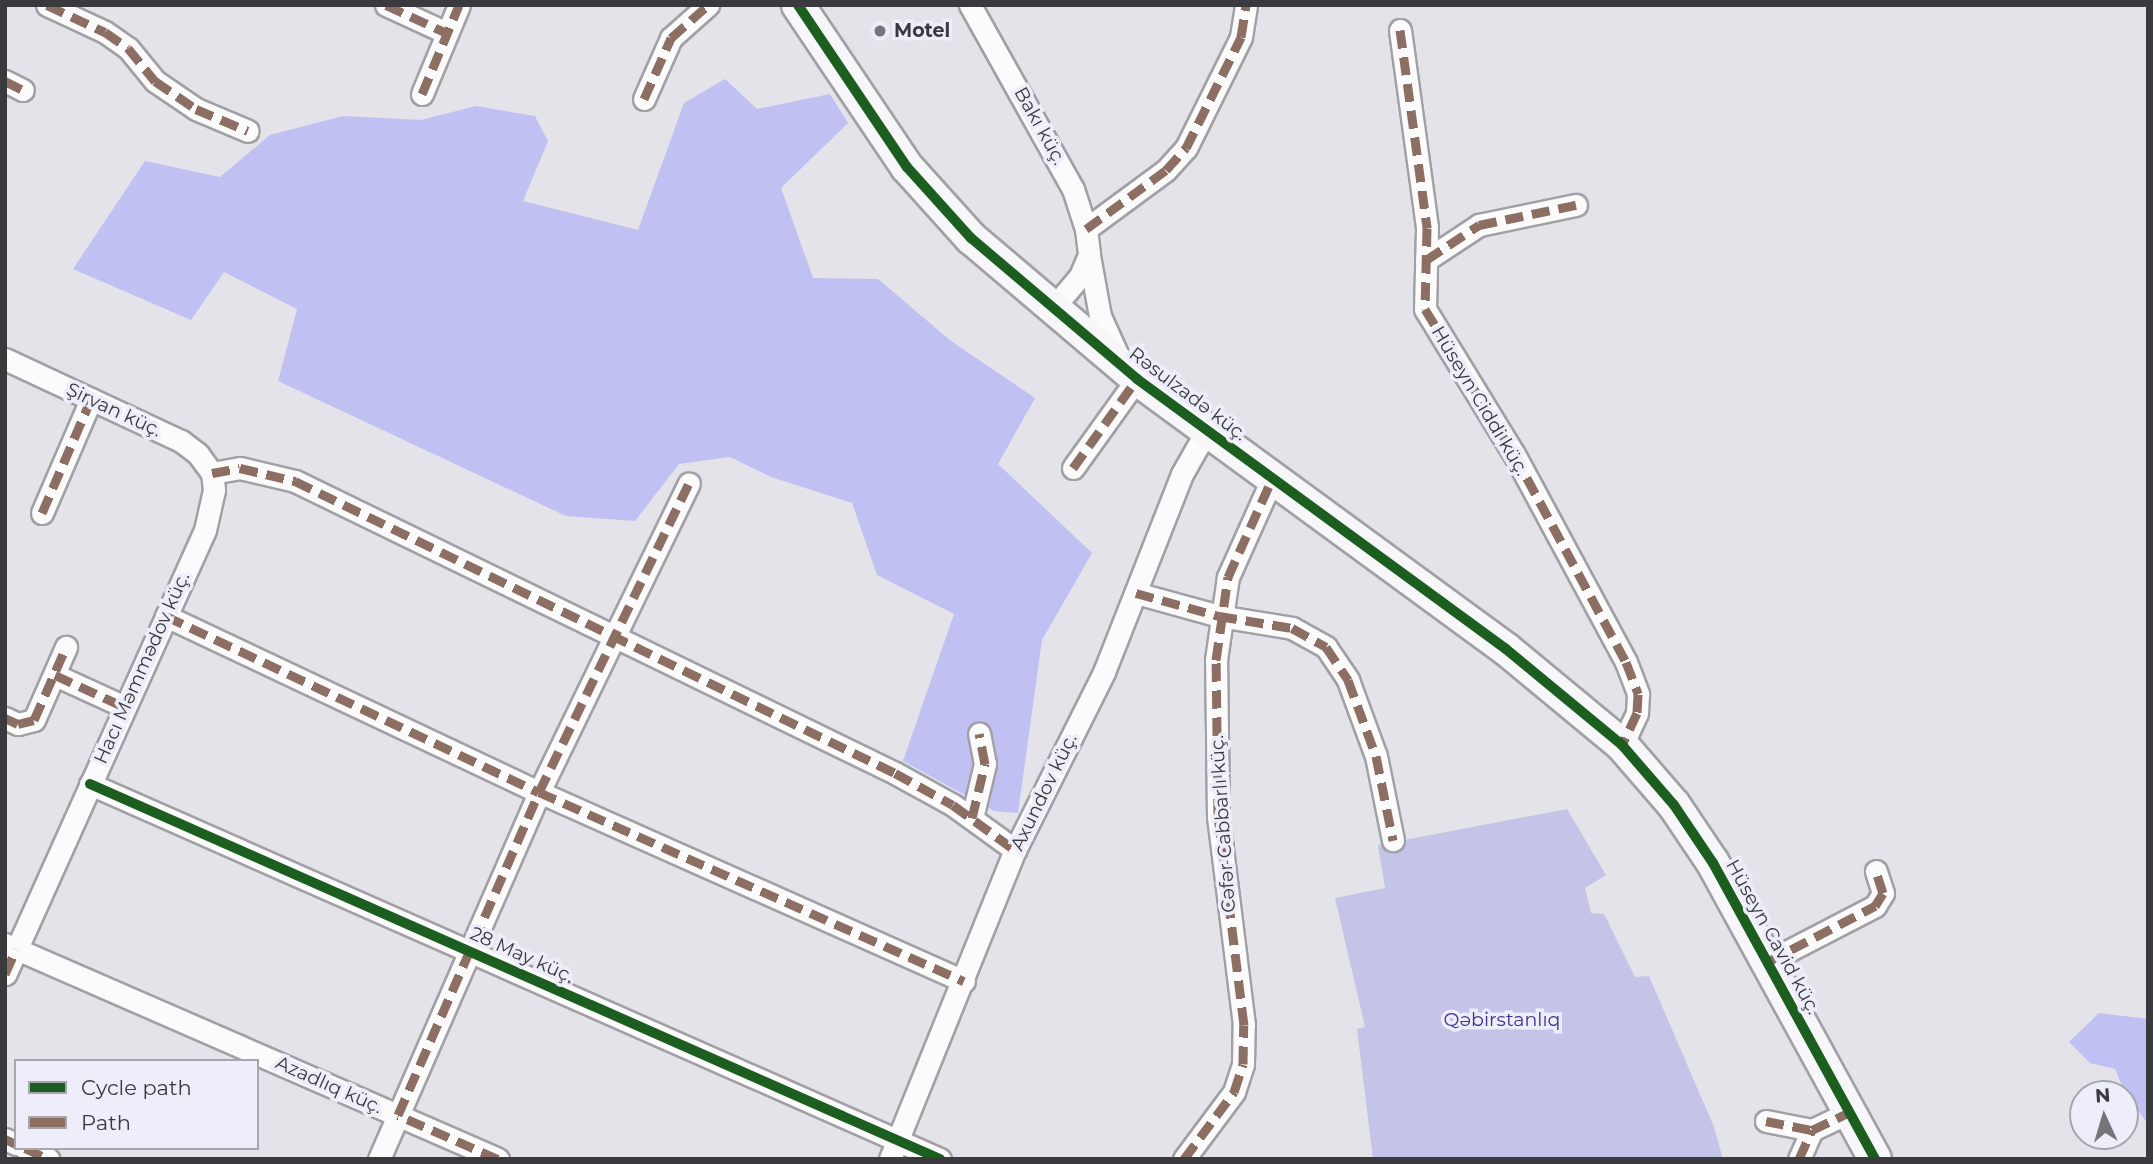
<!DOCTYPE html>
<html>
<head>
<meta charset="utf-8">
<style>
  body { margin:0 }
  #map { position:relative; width:2153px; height:1164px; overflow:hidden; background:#e3e3e9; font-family:Montserrat,sans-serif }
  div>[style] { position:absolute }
  .green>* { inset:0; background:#c4c4e8 }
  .forest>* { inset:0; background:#c0c0f3 }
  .roads { filter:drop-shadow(2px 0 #a0a0a5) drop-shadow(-2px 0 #a0a0a5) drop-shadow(0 2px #a0a0a5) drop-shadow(0 -2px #a0a0a5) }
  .street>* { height:21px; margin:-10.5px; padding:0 10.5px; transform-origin:10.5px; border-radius:10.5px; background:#fbfbfc }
  .secondary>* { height:32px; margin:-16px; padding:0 16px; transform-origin:16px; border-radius:16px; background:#f7f7fa }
  .quiet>* { height:9px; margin-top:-4.5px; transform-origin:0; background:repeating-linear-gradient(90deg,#8d6e63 0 18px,transparent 0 27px) }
  .cycleway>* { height:10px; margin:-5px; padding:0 5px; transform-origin:5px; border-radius:5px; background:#1b5e20 }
  .dots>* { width:19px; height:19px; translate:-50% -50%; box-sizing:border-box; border:4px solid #edeef9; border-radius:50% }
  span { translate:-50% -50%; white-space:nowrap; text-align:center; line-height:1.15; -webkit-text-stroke:7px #edeef9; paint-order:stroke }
  .poi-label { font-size:19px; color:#3a3a3e; font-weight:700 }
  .left { translate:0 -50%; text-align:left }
  .street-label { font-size:19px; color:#3a3a3e }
  .park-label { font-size:19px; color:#403296 }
  .frame { position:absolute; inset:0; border:7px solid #3a3a3e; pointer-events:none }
  .legend { position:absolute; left:14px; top:1059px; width:245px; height:91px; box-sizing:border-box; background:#edeef9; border:2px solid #a5a6ae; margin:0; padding:9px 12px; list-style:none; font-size:21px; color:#3a3a3e }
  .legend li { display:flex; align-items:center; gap:14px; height:35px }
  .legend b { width:35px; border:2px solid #a5a6ae }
  .north { position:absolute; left:2069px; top:1080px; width:70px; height:70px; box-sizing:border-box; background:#edeef9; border:2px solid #a5a6ae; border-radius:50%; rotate:356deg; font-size:19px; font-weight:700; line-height:28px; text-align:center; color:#3a3a3e }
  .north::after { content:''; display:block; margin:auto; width:24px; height:32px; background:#75757a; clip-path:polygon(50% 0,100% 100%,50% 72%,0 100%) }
</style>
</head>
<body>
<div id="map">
  <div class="green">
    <div style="clip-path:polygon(1567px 809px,1606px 875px,1585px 888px,1591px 913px,1604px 914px,1635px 977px,1649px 976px,1714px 1127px,1723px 1159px,1373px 1159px,1357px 1029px,1365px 1027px,1335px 898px,1385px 888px,1378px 845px)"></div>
  </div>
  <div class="forest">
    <div style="clip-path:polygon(725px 79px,757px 109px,830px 94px,848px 123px,781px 188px,813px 278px,878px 279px,951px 341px,1035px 398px,998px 464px,1092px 553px,1042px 640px,1018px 813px,994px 811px,903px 761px,954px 614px,877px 575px,852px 503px,771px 477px,730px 457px,679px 464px,635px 521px,566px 516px,278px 381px,297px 309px,224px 272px,191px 320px,73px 269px,145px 161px,220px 177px,270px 135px,343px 116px,421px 120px,476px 106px,535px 116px,548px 141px,523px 201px,638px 230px,684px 103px)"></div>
    <div style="clip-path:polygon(2099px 1013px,2148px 1019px,2148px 1159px,2147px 1123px,2123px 1089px,2115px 1069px,2090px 1063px,2069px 1042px)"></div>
  </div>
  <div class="roads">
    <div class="street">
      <div style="left:47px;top:5px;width:64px;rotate:25deg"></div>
      <div style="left:105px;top:32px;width:28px;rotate:35deg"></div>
      <div style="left:128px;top:48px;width:43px;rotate:50.7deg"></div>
      <div style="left:155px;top:81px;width:50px;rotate:34.3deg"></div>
      <div style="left:196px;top:109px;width:56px;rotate:22.9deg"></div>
      <div style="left:386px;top:5px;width:67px;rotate:24.7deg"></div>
      <div style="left:970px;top:5px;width:211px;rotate:60.8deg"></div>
      <div style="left:1073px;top:189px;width:42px;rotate:72deg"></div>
      <div style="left:1086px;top:229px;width:26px;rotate:83deg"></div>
      <div style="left:1400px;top:30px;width:200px;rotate:82.2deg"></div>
      <div style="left:1427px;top:228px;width:81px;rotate:91.4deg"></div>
      <div style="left:1425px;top:309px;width:170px;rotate:58.5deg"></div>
      <div style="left:1514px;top:454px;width:236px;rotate:61.7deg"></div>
      <div style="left:1626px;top:662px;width:34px;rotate:69deg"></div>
      <div style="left:1638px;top:694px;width:19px;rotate:93deg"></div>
      <div style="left:1637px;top:713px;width:35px;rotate:115deg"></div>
      <div style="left:5px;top:81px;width:20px;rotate:27deg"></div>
      <div style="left:422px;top:94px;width:96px;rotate:-67.4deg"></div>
      <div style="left:644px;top:99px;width:67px;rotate:-66.1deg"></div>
      <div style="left:671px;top:38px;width:50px;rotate:-41.7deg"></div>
      <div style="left:1086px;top:229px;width:99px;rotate:-36.4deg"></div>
      <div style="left:1166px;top:170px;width:30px;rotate:-48deg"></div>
      <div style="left:1186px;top:148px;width:124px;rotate:-63.6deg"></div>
      <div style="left:1241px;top:37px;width:32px;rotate:-81deg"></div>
      <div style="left:1426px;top:260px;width:64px;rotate:-33.4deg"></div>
      <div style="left:1479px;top:225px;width:99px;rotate:-11.7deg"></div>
      <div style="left:1053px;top:308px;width:42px;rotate:-49.8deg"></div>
      <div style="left:1080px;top:276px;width:23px;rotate:-67deg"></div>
      <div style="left:1089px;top:255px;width:62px;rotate:79.8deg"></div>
      <div style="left:1100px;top:316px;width:44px;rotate:65.8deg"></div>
      <div style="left:5px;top:359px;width:194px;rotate:25deg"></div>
      <div style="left:181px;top:441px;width:21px;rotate:37deg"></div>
      <div style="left:198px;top:454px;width:24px;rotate:54deg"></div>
      <div style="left:212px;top:473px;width:17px;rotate:83deg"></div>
      <div style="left:214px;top:490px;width:41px;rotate:102.7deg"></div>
      <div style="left:205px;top:530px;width:487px;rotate:114.2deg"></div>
      <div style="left:1073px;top:468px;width:110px;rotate:-54.3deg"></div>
      <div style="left:212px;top:473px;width:28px;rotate:-10deg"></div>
      <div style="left:240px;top:468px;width:57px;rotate:13.3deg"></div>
      <div style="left:295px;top:481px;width:667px;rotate:25.95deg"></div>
      <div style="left:895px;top:773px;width:66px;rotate:28.9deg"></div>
      <div style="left:953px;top:805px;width:77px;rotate:36deg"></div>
      <div style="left:42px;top:513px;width:124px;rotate:-66.7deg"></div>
      <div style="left:1136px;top:593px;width:86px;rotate:15.5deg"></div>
      <div style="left:1219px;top:616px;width:74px;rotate:9.3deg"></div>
      <div style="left:1292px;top:628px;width:39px;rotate:29deg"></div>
      <div style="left:1326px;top:647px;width:40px;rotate:56deg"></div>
      <div style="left:1348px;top:680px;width:81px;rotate:69.8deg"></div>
      <div style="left:1376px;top:756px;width:86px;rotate:78.6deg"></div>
      <div style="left:166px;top:616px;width:412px;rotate:25.3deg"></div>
      <div style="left:539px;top:792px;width:465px;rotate:24deg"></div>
      <div style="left:55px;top:675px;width:77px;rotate:24.6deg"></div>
      <div style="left:5px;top:718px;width:14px;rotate:25deg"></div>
      <div style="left:18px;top:724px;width:16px;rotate:-14deg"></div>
      <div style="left:34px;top:720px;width:80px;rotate:-66.3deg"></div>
      <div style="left:90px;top:784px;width:929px;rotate:23.81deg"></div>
      <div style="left:972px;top:818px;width:56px;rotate:-76.5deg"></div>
      <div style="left:985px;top:764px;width:31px;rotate:-101deg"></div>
      <div style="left:5px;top:944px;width:538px;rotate:23.56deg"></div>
      <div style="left:1767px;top:962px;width:122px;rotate:-27.4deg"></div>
      <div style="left:1875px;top:906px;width:15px;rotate:-58deg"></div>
      <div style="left:1883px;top:893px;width:23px;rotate:-108deg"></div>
      <div style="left:1766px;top:1121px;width:47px;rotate:11.1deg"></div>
      <div style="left:5px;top:1139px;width:12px;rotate:24deg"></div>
      <div style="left:25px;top:1148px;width:26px;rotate:25deg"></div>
      <div style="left:379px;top:1159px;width:400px;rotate:-66.4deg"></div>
      <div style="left:539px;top:792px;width:343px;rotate:-64.1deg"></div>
      <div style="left:890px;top:1159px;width:333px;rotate:-68deg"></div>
      <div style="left:1015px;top:850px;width:199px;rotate:-63.4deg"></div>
      <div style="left:1104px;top:672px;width:213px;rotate:-68.5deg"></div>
      <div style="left:1182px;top:474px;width:51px;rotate:-60.4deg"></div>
      <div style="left:1184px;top:1159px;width:84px;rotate:-53.3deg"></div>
      <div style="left:1234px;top:1092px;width:29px;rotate:-72deg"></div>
      <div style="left:1243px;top:1064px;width:39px;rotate:-89deg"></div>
      <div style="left:1244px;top:1025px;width:211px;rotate:-97.1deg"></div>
      <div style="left:1218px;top:816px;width:156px;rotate:-90.7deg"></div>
      <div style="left:1216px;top:660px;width:84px;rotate:-81.8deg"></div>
      <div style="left:1228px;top:577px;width:107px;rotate:-65.8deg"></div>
      <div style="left:1799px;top:1159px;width:32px;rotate:-66deg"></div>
      <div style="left:1812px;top:1130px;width:42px;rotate:-25.3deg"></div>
    </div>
    <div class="secondary">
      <div style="left:798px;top:5px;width:195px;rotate:56.1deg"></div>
      <div style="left:907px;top:167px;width:96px;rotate:48deg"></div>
      <div style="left:971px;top:238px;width:218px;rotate:40.3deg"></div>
      <div style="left:1137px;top:379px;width:457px;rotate:36.2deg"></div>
      <div style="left:1506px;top:649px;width:151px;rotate:39.6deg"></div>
      <div style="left:1622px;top:745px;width:79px;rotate:49.1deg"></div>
      <div style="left:1674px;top:805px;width:70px;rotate:56.1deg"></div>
      <div style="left:1713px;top:863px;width:337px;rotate:61.3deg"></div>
    </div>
  </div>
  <div class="quiet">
    <div style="left:47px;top:5px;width:64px;rotate:25deg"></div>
    <div style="left:105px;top:32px;width:28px;rotate:35deg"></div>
    <div style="left:128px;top:48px;width:43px;rotate:50.7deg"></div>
    <div style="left:155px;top:81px;width:50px;rotate:34.3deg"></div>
    <div style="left:196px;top:109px;width:56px;rotate:22.9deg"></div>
    <div style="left:386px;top:5px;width:67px;rotate:24.7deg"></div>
    <div style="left:1400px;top:30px;width:200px;rotate:82.2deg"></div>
    <div style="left:1427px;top:228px;width:81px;rotate:91.4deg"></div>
    <div style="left:1425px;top:309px;width:170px;rotate:58.5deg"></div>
    <div style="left:1514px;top:454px;width:236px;rotate:61.7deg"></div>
    <div style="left:1626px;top:662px;width:34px;rotate:69deg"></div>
    <div style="left:1638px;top:694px;width:19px;rotate:93deg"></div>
    <div style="left:1637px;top:713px;width:35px;rotate:115deg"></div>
    <div style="left:5px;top:81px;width:20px;rotate:27deg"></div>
    <div style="left:422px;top:94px;width:96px;rotate:-67.4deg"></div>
    <div style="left:644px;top:99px;width:67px;rotate:-66.1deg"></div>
    <div style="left:671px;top:38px;width:50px;rotate:-41.7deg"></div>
    <div style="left:1086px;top:229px;width:99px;rotate:-36.4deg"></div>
    <div style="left:1166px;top:170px;width:30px;rotate:-48deg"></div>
    <div style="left:1186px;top:148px;width:124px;rotate:-63.6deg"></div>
    <div style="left:1241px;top:37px;width:32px;rotate:-81deg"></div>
    <div style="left:1426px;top:260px;width:64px;rotate:-33.4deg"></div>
    <div style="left:1479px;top:225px;width:99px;rotate:-11.7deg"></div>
    <div style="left:1073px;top:468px;width:110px;rotate:-54.3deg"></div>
    <div style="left:212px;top:473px;width:28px;rotate:-10deg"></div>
    <div style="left:240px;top:468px;width:57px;rotate:13.3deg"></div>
    <div style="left:295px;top:481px;width:667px;rotate:25.95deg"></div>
    <div style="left:895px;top:773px;width:66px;rotate:28.9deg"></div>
    <div style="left:953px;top:805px;width:77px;rotate:36deg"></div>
    <div style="left:42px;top:513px;width:124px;rotate:-66.7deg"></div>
    <div style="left:1136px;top:593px;width:86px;rotate:15.5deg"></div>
    <div style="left:1219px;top:616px;width:74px;rotate:9.3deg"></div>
    <div style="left:1292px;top:628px;width:39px;rotate:29deg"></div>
    <div style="left:1326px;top:647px;width:40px;rotate:56deg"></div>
    <div style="left:1348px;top:680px;width:81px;rotate:69.8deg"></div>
    <div style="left:1376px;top:756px;width:86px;rotate:78.6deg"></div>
    <div style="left:166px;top:616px;width:412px;rotate:25.3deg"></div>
    <div style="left:539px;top:792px;width:465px;rotate:24deg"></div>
    <div style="left:55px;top:675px;width:77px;rotate:24.6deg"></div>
    <div style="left:5px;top:718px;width:14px;rotate:25deg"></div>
    <div style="left:18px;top:724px;width:16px;rotate:-14deg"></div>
    <div style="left:34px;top:720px;width:80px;rotate:-66.3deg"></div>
    <div style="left:972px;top:818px;width:56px;rotate:-76.5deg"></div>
    <div style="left:985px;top:764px;width:31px;rotate:-101deg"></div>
    <div style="left:1767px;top:962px;width:122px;rotate:-27.4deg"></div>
    <div style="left:1875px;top:906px;width:15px;rotate:-58deg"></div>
    <div style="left:1883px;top:893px;width:23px;rotate:-108deg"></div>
    <div style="left:5px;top:974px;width:27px;rotate:-66deg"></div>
    <div style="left:1766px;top:1121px;width:47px;rotate:11.1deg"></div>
    <div style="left:5px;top:1139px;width:12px;rotate:24deg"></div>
    <div style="left:25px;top:1148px;width:26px;rotate:25deg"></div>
    <div style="left:498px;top:1159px;width:109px;rotate:-156.3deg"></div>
    <div style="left:398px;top:1115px;width:352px;rotate:-66.4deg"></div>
    <div style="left:539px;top:792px;width:343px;rotate:-64.1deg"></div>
    <div style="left:1184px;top:1159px;width:84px;rotate:-53.3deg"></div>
    <div style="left:1234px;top:1092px;width:29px;rotate:-72deg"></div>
    <div style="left:1243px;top:1064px;width:39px;rotate:-89deg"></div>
    <div style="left:1244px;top:1025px;width:211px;rotate:-97.1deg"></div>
    <div style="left:1218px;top:816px;width:156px;rotate:-90.7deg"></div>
    <div style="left:1216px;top:660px;width:84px;rotate:-81.8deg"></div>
    <div style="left:1228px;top:577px;width:107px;rotate:-65.8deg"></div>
    <div style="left:1799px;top:1159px;width:32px;rotate:-66deg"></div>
    <div style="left:1812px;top:1130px;width:42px;rotate:-25.3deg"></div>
  </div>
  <div class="cycleway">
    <div style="left:798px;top:5px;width:195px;rotate:56.1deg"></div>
    <div style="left:907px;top:167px;width:96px;rotate:48deg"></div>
    <div style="left:971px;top:238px;width:218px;rotate:40.3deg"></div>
    <div style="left:1137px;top:379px;width:457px;rotate:36.2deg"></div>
    <div style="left:1506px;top:649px;width:151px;rotate:39.6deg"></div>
    <div style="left:1622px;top:745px;width:79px;rotate:49.1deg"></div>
    <div style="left:1674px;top:805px;width:70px;rotate:56.1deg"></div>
    <div style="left:1713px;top:863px;width:337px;rotate:61.3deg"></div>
    <div style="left:90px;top:784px;width:929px;rotate:23.81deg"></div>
  </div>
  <div class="dots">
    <div style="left:880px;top:31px;background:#75757a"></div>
  </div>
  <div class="poi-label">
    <span class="left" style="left:894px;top:31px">Motel</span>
  </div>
  <div class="street-label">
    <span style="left:1040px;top:126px;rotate:61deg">Bakı küç.</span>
    <span style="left:1188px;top:394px;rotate:37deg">Rəsulzadə küç.</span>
    <span style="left:1480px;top:401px;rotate:59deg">Hüseyn Ciddi küç.</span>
    <span style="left:114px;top:410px;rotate:25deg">Şirvan küç.</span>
    <span style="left:142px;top:668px;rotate:-66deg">Hacı Məmmədov küç.</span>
    <span style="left:1044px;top:792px;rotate:-64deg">Axundov küç.</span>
    <span style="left:1223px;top:824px;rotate:-94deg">Cəfər Cabbarlı küç.</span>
    <span style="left:1773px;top:937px;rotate:61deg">Hüseyn Cavid küç.</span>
    <span style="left:522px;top:955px;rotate:24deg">28 May küç.</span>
    <span style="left:329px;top:1085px;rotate:24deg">Azadlıq küç.</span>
  </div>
  <div class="park-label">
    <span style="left:1502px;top:1020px">Qəbirstanlıq</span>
  </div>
  <div class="frame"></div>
  <ul class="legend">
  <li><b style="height:9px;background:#1b5e20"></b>Cycle path</li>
  <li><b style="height:9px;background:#8d6e63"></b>Path</li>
  </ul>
  <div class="north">N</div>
</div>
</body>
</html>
